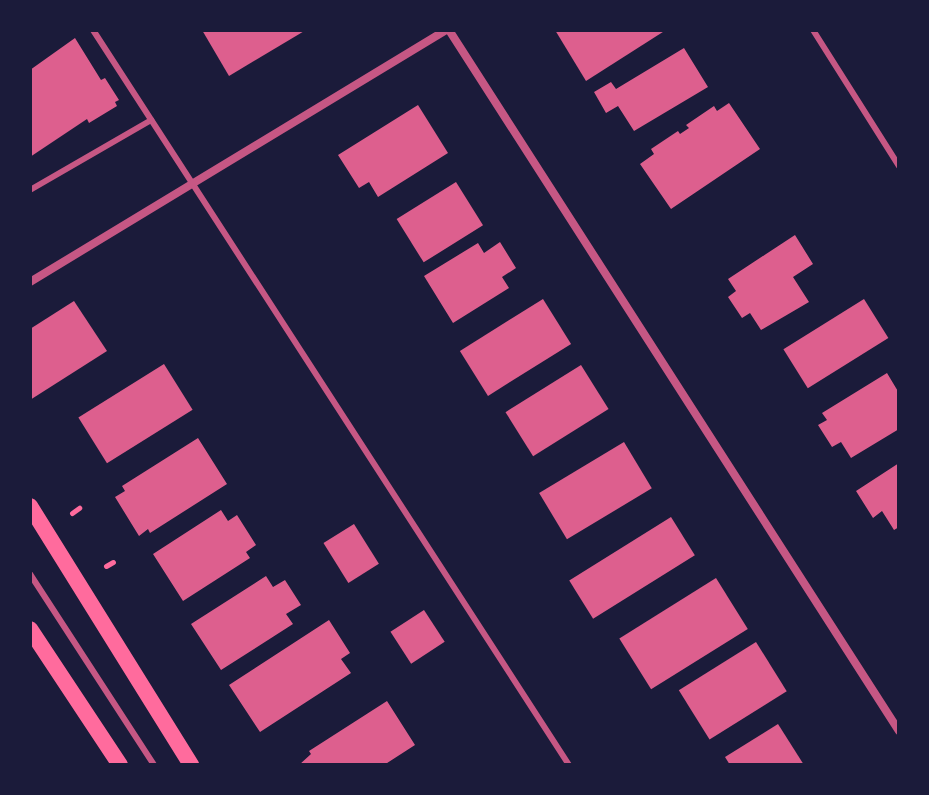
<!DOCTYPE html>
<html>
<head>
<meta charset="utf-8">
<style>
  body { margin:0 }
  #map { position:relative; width:929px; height:795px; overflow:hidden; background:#1b1b3a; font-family:Jost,sans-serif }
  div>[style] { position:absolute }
  .building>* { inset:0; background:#dd5f8e; transform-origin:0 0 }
  .path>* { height:5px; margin:-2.5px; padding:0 2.5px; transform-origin:2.5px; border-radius:2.5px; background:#ff6b9d }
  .service>* { height:6px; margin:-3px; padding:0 3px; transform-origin:3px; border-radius:3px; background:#c65784 }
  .minor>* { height:8px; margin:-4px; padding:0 4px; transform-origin:4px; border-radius:4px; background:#c65784 }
  .secondary>* { height:16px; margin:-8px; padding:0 8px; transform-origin:8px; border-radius:8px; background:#ff6b9d }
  span { translate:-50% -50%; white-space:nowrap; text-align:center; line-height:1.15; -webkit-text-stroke:6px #1b1b3a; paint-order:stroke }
  .frame { position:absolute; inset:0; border:32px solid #1b1b3a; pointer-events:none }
</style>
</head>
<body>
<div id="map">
  <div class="building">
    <div style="clip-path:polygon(202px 30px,306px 30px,229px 76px)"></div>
    <div style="clip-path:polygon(555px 30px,666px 30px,586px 81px)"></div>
    <div style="clip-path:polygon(75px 38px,101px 80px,105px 78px,119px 100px,115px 102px,117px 106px,89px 123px,87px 119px,30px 157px,30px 70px)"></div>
    <div style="clip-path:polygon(684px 48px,708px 87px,634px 131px,618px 106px,606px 113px,594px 92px,611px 82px,616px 89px)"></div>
    <div style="clip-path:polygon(729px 103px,760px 149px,671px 209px,640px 164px,654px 154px,651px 149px,678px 131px,680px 134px,689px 128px,686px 125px,714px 106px,717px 111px)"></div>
    <div style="clip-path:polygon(418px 105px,448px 153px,378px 197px,369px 182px,359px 188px,338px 155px)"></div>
    <div style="left:456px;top:182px;width:51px;height:70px;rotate:58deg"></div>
    <div style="clip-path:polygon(795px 235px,813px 264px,793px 277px,809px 302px,761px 330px,750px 313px,742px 318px,728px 297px,736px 291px,728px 279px)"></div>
    <div style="clip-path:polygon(500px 242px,516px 268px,502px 277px,509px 288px,453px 323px,424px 276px,478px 243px,484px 253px)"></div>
    <div style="left:543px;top:299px;width:53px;height:98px;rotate:58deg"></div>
    <div style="left:864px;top:299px;width:46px;height:95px;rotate:58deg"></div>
    <div style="clip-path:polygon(74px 301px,107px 351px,30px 400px,30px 329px)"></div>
    <div style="left:164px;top:364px;width:54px;height:101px;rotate:58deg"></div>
    <div style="left:581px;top:365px;width:52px;height:89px;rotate:58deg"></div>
    <div style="clip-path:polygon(887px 373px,899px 393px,899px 429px,851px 458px,841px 442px,832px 447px,818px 425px,827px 420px,822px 413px)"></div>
    <div style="clip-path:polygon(198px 438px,227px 484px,150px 533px,148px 529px,139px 536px,115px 497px,125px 491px,122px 486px)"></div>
    <div style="left:624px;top:442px;width:54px;height:99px;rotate:59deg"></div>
    <div style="clip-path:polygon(899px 463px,899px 527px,894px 530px,882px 511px,873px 518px,856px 491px)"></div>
    <div style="clip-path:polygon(221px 510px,228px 521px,237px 515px,256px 545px,246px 552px,250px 558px,183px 601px,153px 554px)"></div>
    <div style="left:671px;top:517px;width:45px;height:120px;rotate:58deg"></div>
    <div style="left:354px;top:524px;width:47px;height:36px;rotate:58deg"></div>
    <div style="clip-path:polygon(266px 576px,273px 587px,285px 580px,301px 605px,286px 614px,293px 624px,221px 670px,191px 624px)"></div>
    <div style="left:716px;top:578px;width:60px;height:114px;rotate:58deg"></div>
    <div style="left:424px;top:610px;width:38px;height:40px;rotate:57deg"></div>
    <div style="clip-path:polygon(329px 620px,350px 653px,341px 659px,351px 673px,260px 732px,229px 685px)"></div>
    <div style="left:756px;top:642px;width:58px;height:91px;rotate:58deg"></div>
    <div style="clip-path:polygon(387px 701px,415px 745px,384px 765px,299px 765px,311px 754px,309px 751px)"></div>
    <div style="clip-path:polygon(778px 724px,804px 765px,730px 765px,725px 757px)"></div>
  </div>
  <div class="path">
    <div style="left:72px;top:513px;width:9px;rotate:-36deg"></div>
    <div style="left:106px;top:566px;width:8px;rotate:-30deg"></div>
  </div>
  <div class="service">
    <div style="left:93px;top:30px;width:876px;rotate:57.07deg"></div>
    <div style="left:813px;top:30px;width:161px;rotate:57.7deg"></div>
    <div style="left:30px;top:190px;width:140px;rotate:-30deg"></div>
    <div style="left:30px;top:574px;width:228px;rotate:57deg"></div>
  </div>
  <div class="minor">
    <div style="left:449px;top:30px;width:833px;rotate:57.3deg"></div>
    <div style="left:30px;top:282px;width:486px;rotate:-31.2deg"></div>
  </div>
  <div class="secondary">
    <div style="left:30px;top:506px;width:305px;rotate:58.1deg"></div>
    <div style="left:30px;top:629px;width:163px;rotate:56.5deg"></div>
  </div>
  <div class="frame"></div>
</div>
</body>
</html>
